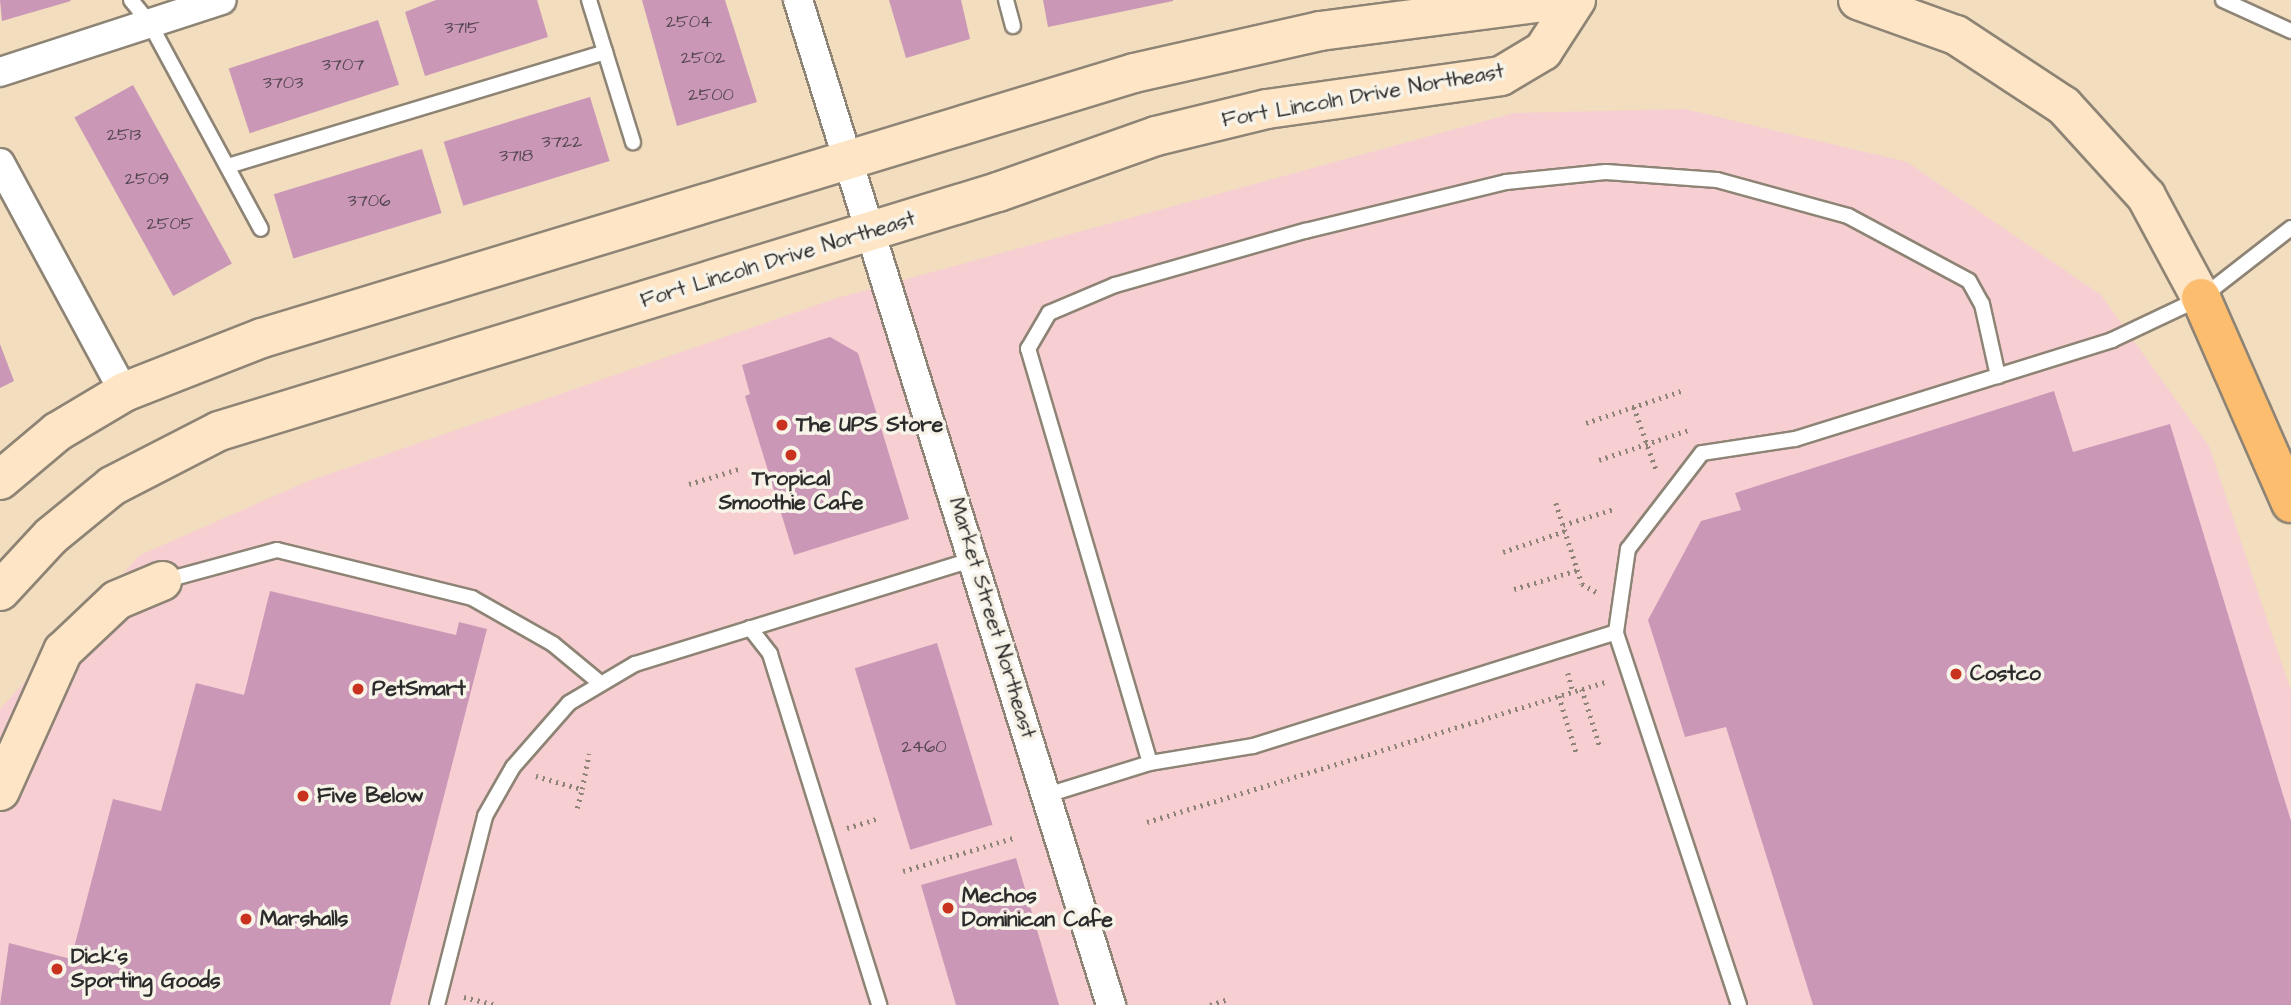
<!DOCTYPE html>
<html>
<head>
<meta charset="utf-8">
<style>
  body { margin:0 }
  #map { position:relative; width:2291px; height:1005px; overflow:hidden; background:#f2ddbf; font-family:"Architects Daughter",sans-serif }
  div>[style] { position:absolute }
  .built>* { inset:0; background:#f7cfd2 }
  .building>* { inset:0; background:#cb97b7; transform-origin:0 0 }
  .path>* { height:4.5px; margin-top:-2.25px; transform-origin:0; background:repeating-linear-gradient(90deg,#8e8475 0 2px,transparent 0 7px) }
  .roads { filter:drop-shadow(2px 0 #8e8475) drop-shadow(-2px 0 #8e8475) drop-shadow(0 2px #8e8475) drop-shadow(0 -2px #8e8475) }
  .lane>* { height:14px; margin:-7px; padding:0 7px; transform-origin:7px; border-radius:7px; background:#fff }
  .street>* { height:28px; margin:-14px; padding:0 14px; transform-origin:14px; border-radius:14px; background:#fff }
  .secondary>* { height:38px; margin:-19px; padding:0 19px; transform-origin:19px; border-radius:19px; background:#fee5c5 }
  .highway>* { height:38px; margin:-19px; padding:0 19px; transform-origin:19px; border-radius:19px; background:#fcbd6f }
  .dots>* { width:19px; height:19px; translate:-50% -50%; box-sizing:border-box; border:4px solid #f7f3e8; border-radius:50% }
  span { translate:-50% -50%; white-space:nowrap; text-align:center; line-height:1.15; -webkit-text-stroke:7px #f7f3e8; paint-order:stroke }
  .number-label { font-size:18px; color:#53464e }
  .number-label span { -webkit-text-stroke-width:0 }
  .street-label { font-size:21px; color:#2b2b2b }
  .poi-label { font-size:21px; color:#2b2b2b; font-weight:700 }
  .left { translate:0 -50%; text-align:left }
</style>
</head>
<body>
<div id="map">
  <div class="built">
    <div style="clip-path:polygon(1685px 109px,1907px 162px,2101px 295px,2209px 446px,2291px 691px,2291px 1005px,0 1005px,0 709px,140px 555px,306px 482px,837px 298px,1514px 113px)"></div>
  </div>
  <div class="building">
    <div style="clip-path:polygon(0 0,70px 0,71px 1px,2px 21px)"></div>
    <div style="clip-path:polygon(436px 0,537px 0,548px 37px,425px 76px,405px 12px)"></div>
    <div style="clip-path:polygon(642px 0,725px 0,757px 102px,677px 126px)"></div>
    <div style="clip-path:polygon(889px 0,961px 0,970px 39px,906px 58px)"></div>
    <div style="clip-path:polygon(1043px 0,1173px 0,1173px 1px,1048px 27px)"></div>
    <div style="left:378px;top:20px;width:68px;height:157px;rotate:72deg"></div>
    <div style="left:133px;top:85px;width:204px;height:67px;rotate:61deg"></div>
    <div style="left:590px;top:97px;width:67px;height:153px;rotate:73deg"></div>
    <div style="left:422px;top:149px;width:67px;height:155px;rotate:73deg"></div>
    <div style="clip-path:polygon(830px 337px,858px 353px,909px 519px,794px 555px,745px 396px,750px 394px,742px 365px)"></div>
    <div style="clip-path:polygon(0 344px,14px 381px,0 388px)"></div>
    <div style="clip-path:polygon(2054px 391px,2073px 452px,2170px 424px,2291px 821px,2291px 1005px,1813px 1005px,1726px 727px,1685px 737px,1648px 620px,1701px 521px,1741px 510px,1735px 493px)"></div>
    <div style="clip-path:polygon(270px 591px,456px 635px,459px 622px,487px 629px,390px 1005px,0 1005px,9px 943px,71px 959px,113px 799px,161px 811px,196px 683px,244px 695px)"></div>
    <div style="left:937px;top:643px;width:190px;height:86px;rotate:73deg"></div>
    <div style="clip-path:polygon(1016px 858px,1059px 1005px,956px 1005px,921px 885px)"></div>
  </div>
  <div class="path">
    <div style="left:1634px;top:407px;width:69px;rotate:70.5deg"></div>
    <div style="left:1586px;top:423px;width:100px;rotate:-18.6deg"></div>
    <div style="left:1599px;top:460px;width:97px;rotate:-18.6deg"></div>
    <div style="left:689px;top:484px;width:55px;rotate:-16.8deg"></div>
    <div style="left:1556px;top:503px;width:85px;rotate:72.2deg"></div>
    <div style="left:1582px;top:584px;width:18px;rotate:29deg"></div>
    <div style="left:1563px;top:525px;width:53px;rotate:-17.4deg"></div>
    <div style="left:1503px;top:552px;width:65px;rotate:-18.7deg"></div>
    <div style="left:1514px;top:589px;width:67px;rotate:-16.5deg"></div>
    <div style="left:1568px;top:673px;width:20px;rotate:75deg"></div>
    <div style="left:1582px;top:689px;width:61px;rotate:72.8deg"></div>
    <div style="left:1559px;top:696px;width:62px;rotate:73deg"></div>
    <div style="left:536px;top:776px;width:48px;rotate:15.8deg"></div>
    <div style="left:582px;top:789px;width:36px;rotate:-79deg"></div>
    <div style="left:577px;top:808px;width:20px;rotate:-75deg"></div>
    <div style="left:1147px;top:822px;width:482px;rotate:-17deg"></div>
    <div style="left:847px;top:828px;width:31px;rotate:-17deg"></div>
    <div style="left:903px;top:871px;width:118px;rotate:-16.7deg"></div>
    <div style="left:464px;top:997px;width:34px;rotate:14deg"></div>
    <div style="left:1210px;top:1005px;width:19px;rotate:-18deg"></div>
  </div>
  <div class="roads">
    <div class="lane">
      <div style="left:131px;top:0;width:28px;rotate:51deg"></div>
      <div style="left:149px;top:22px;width:235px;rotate:61.6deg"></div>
      <div style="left:589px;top:0;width:149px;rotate:72.8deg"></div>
      <div style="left:1006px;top:0;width:27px;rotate:75deg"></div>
      <div style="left:2223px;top:0;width:75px;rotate:24.5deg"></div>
      <div style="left:228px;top:166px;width:394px;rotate:-16.8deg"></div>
      <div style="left:163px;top:581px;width:118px;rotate:-15.2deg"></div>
      <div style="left:277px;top:550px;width:201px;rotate:13.8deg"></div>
      <div style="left:472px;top:598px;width:93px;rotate:29.6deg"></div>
      <div style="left:553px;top:644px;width:60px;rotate:39.6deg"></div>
      <div style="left:750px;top:628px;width:33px;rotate:52deg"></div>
      <div style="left:770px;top:654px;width:368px;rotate:72.7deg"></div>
      <div style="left:1150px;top:763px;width:432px;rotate:-106.4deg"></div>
      <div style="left:1028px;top:349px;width:42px;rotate:-59.7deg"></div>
      <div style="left:1049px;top:313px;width:72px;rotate:-23deg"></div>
      <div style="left:1115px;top:285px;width:198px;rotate:-15.9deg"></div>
      <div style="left:1305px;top:231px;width:207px;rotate:-13.7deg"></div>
      <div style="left:1506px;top:182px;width:100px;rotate:-5.7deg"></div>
      <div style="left:1606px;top:172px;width:111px;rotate:4.1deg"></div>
      <div style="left:1717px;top:180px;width:136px;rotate:15.4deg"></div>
      <div style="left:1848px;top:216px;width:137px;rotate:28.2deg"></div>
      <div style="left:1969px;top:281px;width:26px;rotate:61deg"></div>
      <div style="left:1982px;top:304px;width:74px;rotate:77.5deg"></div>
      <div style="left:1047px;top:795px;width:108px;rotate:-17.3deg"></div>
      <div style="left:1150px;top:763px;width:104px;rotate:-9.4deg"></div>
      <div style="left:1253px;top:746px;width:380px;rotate:-17.4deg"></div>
      <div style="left:437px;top:1005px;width:195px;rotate:-75.7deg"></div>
      <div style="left:485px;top:816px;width:56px;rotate:-60.3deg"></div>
      <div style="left:513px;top:767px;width:85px;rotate:-48.8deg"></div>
      <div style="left:569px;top:703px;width:77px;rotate:-30.6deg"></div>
      <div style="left:635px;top:664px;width:355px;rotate:-17.2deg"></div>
      <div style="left:1739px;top:1005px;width:393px;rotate:-108.3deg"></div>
      <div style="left:1616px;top:632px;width:84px;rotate:-81.8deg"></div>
      <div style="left:1628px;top:549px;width:121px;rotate:-52.4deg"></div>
      <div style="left:1702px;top:453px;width:94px;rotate:-8.6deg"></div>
      <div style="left:1795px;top:439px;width:332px;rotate:-17.3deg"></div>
      <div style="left:2112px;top:340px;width:98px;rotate:-25.3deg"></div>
      <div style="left:2201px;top:298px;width:114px;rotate:-37.9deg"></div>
    </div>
    <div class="street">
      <div style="left:798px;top:0;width:1053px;rotate:72.7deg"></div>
      <div style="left:0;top:72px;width:233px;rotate:-18deg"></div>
      <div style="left:0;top:163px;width:260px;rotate:61.6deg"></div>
    </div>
    <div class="secondary">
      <div style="left:1858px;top:0;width:104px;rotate:19.7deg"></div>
      <div style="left:1956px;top:35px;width:129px;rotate:33.3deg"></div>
      <div style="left:2064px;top:106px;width:122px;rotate:47.7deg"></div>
      <div style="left:2146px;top:196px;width:116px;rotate:61.7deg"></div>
      <div style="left:0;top:480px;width:75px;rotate:-40.1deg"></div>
      <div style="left:57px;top:432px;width:78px;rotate:-30.8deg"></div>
      <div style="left:124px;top:392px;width:148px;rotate:-21.4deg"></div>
      <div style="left:262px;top:338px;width:911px;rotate:-16.9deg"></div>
      <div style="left:1134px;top:73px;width:191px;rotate:-12.7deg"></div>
      <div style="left:1320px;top:31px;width:240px;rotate:-7.4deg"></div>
      <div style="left:0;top:591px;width:75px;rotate:-47.2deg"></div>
      <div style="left:51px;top:536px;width:79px;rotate:-39.3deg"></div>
      <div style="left:112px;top:486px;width:120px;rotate:-27.2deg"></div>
      <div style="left:219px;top:431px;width:815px;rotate:-17.06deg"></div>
      <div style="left:998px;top:192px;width:168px;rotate:-19.5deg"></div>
      <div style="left:1156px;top:136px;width:114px;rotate:-13.7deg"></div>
      <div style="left:1267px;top:109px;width:236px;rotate:-8deg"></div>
      <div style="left:1501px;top:76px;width:49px;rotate:-30.8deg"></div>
      <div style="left:1543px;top:51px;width:61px;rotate:-57.1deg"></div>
      <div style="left:0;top:791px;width:154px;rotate:-65.8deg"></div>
      <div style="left:63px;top:651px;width:74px;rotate:-43.4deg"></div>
      <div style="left:117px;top:600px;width:49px;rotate:-22.9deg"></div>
    </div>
    <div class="highway">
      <div style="left:2201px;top:298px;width:224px;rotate:66.3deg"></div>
    </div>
  </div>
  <div class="dots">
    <div style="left:782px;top:425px;background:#c8321e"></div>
    <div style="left:791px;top:455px;background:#c8321e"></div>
    <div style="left:1956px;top:674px;background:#c8321e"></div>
    <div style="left:358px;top:689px;background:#c8321e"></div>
    <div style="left:303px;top:796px;background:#c8321e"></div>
    <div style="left:948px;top:908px;background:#c8321e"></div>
    <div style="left:246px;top:919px;background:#c8321e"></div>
    <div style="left:57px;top:969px;background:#c8321e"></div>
  </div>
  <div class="number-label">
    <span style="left:689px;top:22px">2504</span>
    <span style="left:462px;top:28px">3715</span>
    <span style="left:703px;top:58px">2502</span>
    <span style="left:343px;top:65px">3707</span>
    <span style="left:283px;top:83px">3703</span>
    <span style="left:711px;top:95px">2500</span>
    <span style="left:124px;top:135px">2513</span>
    <span style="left:562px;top:142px">3722</span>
    <span style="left:516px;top:156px">3718</span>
    <span style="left:147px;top:179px">2509</span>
    <span style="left:369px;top:201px">3706</span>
    <span style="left:170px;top:224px">2505</span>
    <span style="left:924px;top:747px">2460</span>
  </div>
  <div class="street-label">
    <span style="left:1363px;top:96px;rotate:-10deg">Fort Lincoln Drive Northeast</span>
    <span style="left:778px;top:260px;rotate:-17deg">Fort Lincoln Drive Northeast</span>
    <span style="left:992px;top:618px;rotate:73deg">Market Street Northeast</span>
  </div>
  <div class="poi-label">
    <span class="left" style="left:796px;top:425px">The UPS Store</span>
    <span style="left:791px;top:491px">Tropical<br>Smoothie Cafe</span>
    <span class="left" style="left:1970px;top:674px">Costco</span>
    <span class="left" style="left:372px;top:689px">PetSmart</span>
    <span class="left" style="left:317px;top:796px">Five Below</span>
    <span class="left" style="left:962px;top:908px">Mechos<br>Dominican Cafe</span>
    <span class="left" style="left:260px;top:919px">Marshalls</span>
    <span class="left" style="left:71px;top:969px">Dick's<br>Sporting Goods</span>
  </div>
</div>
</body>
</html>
